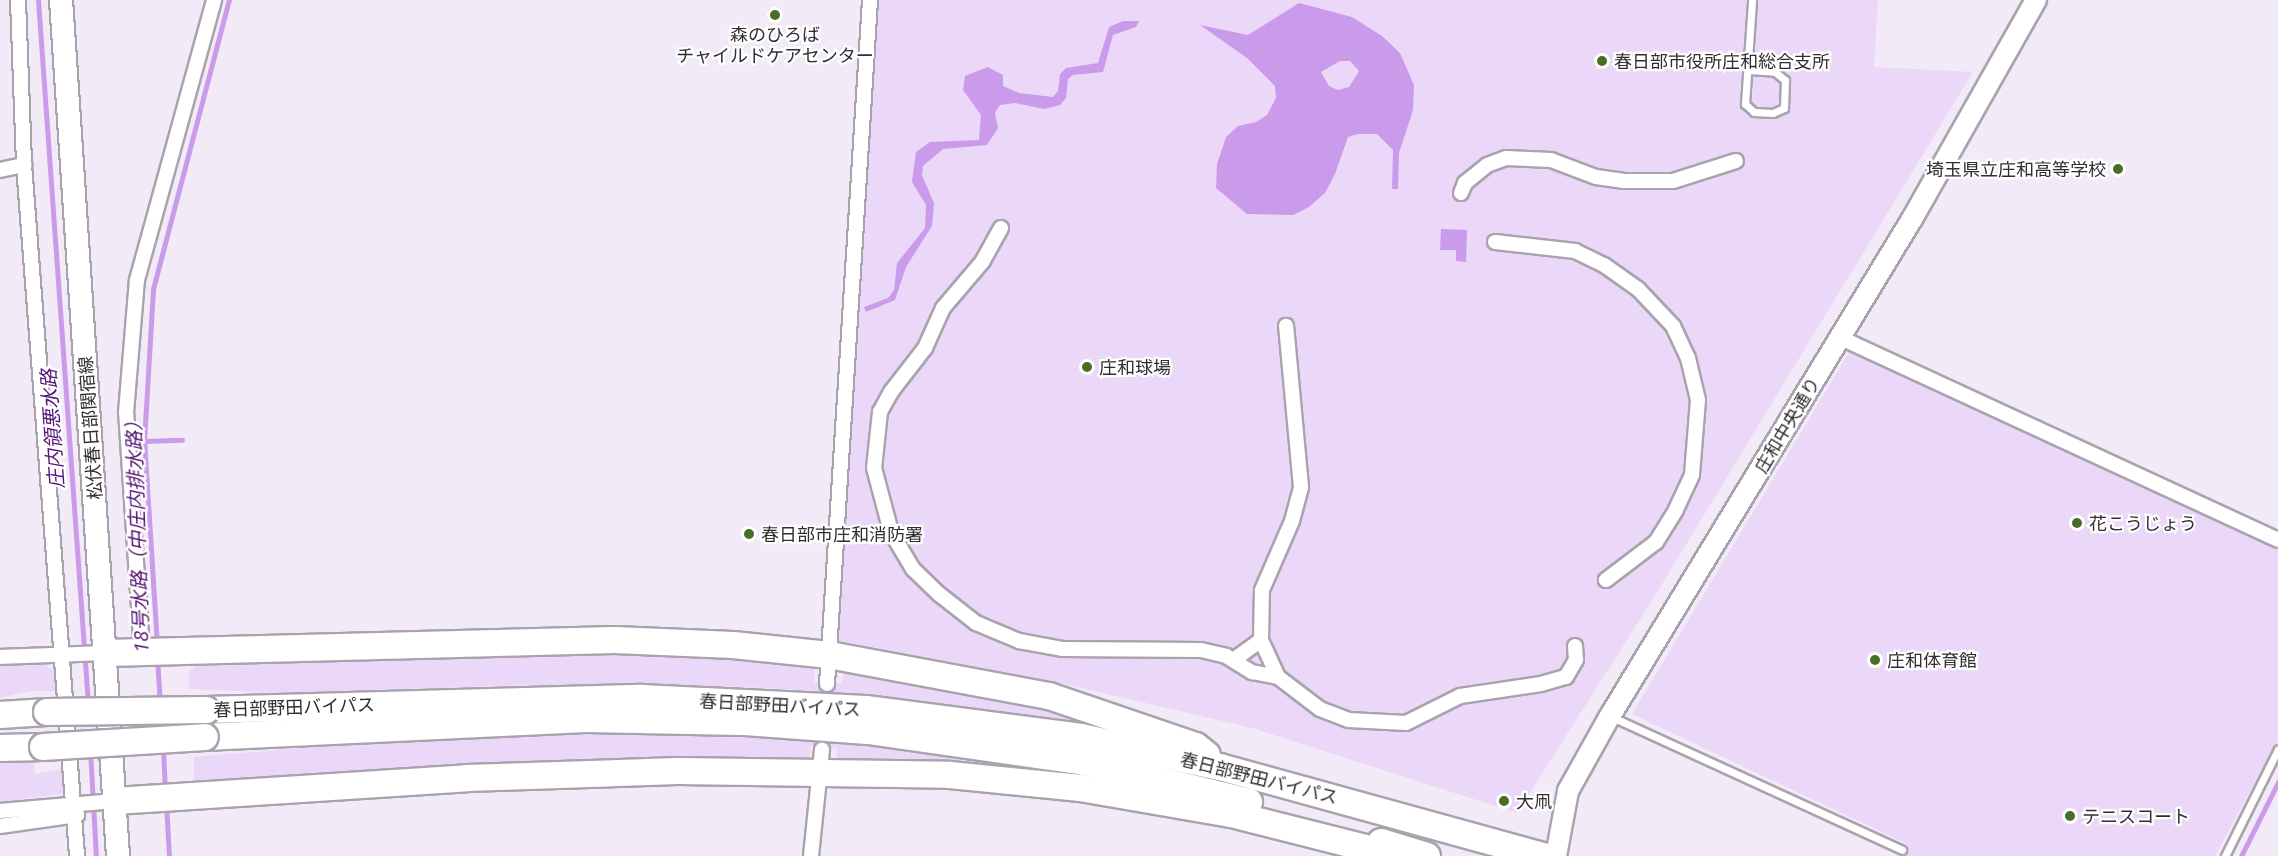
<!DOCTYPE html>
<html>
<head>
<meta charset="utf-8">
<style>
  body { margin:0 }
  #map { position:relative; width:2278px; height:856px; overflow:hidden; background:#f2ebf7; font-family:"Open Sans","Noto Sans JP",sans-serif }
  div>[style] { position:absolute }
  .green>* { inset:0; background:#ebd8f8 }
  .water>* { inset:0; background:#cb9beb }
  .stream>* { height:5px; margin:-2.5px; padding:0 2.5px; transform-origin:2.5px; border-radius:2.5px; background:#cb9beb }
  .roads { filter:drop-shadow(2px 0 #a9a3ae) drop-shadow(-2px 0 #a9a3ae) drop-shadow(0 2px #a9a3ae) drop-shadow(0 -2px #a9a3ae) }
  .lane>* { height:7px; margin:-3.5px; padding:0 3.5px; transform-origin:3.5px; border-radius:3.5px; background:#fff }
  .street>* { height:14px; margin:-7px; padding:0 7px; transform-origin:7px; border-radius:7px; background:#fff }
  .secondary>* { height:20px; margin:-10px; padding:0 10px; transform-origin:10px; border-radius:10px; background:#fff }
  .primary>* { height:22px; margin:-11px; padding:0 11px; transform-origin:11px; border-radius:11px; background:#fff }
  .highway>* { height:26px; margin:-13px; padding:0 13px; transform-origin:13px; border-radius:13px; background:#fff }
  .bridges { filter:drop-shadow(2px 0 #a9a3ae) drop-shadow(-2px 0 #a9a3ae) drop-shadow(0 2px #a9a3ae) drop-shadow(0 -2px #a9a3ae) }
  .highway-bridge>* { height:26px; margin:-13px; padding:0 13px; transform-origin:13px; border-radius:13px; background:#fff }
  .dots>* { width:16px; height:16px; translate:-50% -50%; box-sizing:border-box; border:3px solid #fff; border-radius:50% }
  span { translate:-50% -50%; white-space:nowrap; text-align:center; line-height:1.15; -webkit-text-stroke:4.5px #fff; paint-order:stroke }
  .poi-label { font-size:18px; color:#312e32 }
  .left { translate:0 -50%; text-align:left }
  .right { translate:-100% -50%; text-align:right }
  .street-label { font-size:18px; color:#312e32 }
  .water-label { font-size:20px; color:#561776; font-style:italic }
</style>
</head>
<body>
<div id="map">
  <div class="green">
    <div style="clip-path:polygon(879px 0,1878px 0,1874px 67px,1973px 72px,1653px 599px,1517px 813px,1252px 728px,1064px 684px,836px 640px)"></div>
    <div style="clip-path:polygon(1851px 349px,2278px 546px,2278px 740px,2215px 856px,1904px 856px,1909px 845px,1632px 714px)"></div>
    <div style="clip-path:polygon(668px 649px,815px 664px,814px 682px,842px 683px,844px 666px,1068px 713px,1160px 741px,1015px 714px,837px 692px,728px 686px,526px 685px,281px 693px,189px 689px,189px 672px,203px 660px)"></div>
    <div style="clip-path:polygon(0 663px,42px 663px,60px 674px,60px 691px,31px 691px,0 698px)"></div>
    <div style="clip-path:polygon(582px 730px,714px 732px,898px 746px,1030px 764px,1148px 786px,836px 766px,837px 749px,811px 746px,809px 764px,207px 787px,194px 780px,194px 757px,421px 738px)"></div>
    <div style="clip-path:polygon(33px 756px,35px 774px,63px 769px,63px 794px,0 802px,0 757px)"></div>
  </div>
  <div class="water">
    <div style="clip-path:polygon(evenodd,1299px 3px,1352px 17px,1382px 36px,1400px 53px,1414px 85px,1413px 110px,1399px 153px,1398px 189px,1392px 189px,1393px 150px,1377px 134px,1358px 134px,1348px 137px,1335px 174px,1325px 193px,1309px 207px,1293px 215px,1247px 214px,1216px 188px,1217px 164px,1226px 137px,1238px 126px,1256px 122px,1267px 115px,1276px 98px,1275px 86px,1247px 58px,1200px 25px,1248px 35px,1299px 3px,1340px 61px,1350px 61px,1359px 71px,1349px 87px,1338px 90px,1329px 86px,1321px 72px,1340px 61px)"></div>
    <div style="clip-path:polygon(1123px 21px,1139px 21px,1136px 27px,1113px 35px,1103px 72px,1073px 75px,1068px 79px,1066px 98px,1060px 105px,1044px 109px,1015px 103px,1000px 105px,995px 113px,998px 128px,987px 145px,943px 149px,923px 166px,922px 175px,934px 203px,932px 226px,906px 267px,895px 300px,866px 312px,864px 307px,888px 298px,894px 290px,897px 263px,925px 228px,926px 205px,912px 182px,916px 152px,930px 142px,979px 140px,981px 115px,963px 90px,965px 76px,988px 67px,1003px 75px,1003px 86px,1019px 93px,1053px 97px,1058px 91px,1060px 74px,1066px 68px,1098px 63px,1109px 27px)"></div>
    <div style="clip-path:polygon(1441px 229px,1467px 230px,1466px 262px,1456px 261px,1456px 250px,1440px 250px)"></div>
  </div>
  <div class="stream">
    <div style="left:38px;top:0;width:707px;rotate:85.94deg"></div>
    <div style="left:144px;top:441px;width:38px;rotate:-2deg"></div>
    <div style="left:157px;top:645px;width:204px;rotate:-93.6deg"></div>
    <div style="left:144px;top:441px;width:152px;rotate:-86.6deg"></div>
    <div style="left:153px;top:289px;width:299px;rotate:-75.3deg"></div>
    <div style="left:157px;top:657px;width:48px;rotate:86.4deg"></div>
    <div style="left:163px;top:747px;width:45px;rotate:87.5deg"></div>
    <div style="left:90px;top:750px;width:106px;rotate:86.8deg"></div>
    <div style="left:166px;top:804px;width:52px;rotate:86.7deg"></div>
    <div style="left:2241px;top:856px;width:83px;rotate:-63.4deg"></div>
  </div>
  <div class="roads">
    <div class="lane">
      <div style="left:1748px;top:70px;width:27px;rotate:4deg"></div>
      <div style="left:1775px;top:72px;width:13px;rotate:39deg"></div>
      <div style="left:1785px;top:80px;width:28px;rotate:92deg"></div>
      <div style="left:1784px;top:108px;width:12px;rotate:156deg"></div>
      <div style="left:1773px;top:113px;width:19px;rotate:-177deg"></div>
      <div style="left:1754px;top:112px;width:12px;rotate:-138deg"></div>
      <div style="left:1745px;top:104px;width:104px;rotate:-86.1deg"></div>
      <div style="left:1612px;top:717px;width:319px;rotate:24.6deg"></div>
      <div style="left:2225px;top:856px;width:119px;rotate:-63.6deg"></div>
    </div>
    <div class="street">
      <div style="left:18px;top:0;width:165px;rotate:87.9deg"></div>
      <div style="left:24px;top:165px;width:693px;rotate:85.61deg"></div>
      <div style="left:0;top:170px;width:25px;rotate:-12deg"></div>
      <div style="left:1461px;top:193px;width:11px;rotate:-68deg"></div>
      <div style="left:1465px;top:183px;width:28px;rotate:-39deg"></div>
      <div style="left:1487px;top:165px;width:20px;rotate:-20deg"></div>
      <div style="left:1506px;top:158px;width:45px;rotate:2.5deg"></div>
      <div style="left:1551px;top:160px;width:48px;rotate:20.7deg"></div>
      <div style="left:1596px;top:177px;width:27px;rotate:8deg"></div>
      <div style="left:1623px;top:181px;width:50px"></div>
      <div style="left:1673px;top:181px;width:66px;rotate:-17.6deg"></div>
      <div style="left:1001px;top:228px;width:38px;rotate:119deg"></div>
      <div style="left:983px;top:261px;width:62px;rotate:130.4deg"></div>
      <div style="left:943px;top:308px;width:44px;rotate:114.2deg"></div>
      <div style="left:925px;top:348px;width:56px;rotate:127.7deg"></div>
      <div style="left:891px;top:392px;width:23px;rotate:119deg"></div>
      <div style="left:880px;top:412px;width:56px;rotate:96.1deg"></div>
      <div style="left:874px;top:468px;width:66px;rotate:75.1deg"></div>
      <div style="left:891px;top:532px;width:43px;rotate:59.3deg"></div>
      <div style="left:913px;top:569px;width:36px;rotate:44deg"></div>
      <div style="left:939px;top:594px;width:47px;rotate:38.1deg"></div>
      <div style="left:976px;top:623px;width:47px;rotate:22.7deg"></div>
      <div style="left:1019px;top:641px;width:45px;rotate:10.3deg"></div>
      <div style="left:1063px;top:649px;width:138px;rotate:0.4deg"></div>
      <div style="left:1201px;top:650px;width:26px;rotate:13deg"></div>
      <div style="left:1226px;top:656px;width:31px;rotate:32deg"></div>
      <div style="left:1252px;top:672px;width:26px;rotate:11deg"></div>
      <div style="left:1278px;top:677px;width:41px;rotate:-114.7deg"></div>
      <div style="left:1261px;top:640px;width:34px;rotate:144deg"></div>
      <div style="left:1495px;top:242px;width:81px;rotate:6.4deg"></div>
      <div style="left:1575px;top:251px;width:32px;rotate:26deg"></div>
      <div style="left:1604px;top:265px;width:42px;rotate:35.2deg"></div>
      <div style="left:1638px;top:289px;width:51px;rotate:46.6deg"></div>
      <div style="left:1673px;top:326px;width:35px;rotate:65deg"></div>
      <div style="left:1688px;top:358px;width:43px;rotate:76.6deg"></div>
      <div style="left:1698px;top:400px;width:75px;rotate:94.6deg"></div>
      <div style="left:1692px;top:475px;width:38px;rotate:115deg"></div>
      <div style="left:1676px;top:510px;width:38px;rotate:122deg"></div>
      <div style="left:1656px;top:542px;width:63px;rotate:142.8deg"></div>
      <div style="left:1841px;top:338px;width:481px;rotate:24.8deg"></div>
      <div style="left:1261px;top:640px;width:50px;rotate:-88.9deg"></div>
      <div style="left:1262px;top:590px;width:75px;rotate:-66.5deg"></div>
      <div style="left:1292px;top:521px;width:35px;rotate:-75deg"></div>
      <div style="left:1301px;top:487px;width:162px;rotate:-95.3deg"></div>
      <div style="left:142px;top:652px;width:240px;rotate:-93.8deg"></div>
      <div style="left:126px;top:413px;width:133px;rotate:-85.3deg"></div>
      <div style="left:137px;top:280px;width:290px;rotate:-74.6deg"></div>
      <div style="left:0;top:657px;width:106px;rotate:-2.2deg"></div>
      <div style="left:1278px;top:677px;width:53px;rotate:37.3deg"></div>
      <div style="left:1320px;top:709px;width:31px;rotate:21deg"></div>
      <div style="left:1349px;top:720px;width:57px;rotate:3deg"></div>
      <div style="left:1406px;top:723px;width:60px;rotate:-26.6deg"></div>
      <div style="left:1460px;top:696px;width:82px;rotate:-8.4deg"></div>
      <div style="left:1541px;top:684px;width:26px;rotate:-16deg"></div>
      <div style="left:1566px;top:677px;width:20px;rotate:-60deg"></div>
      <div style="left:1576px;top:660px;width:14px;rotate:-94deg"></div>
      <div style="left:827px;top:684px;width:685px;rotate:-86.4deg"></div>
      <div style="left:0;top:811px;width:115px;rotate:-5deg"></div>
      <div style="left:0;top:826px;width:78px;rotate:-8.1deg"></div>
      <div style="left:811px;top:856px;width:107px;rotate:-84.1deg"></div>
    </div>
    <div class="secondary">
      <div style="left:1556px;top:856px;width:66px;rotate:-79.5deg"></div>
      <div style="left:1568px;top:791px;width:86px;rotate:-60.8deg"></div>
      <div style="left:1610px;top:716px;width:582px;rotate:-58.72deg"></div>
      <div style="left:1912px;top:219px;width:252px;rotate:-60.5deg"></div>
    </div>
    <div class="primary">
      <div style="left:61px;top:0;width:858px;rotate:86.19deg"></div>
    </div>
    <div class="highway">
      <div style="left:106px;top:653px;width:509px;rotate:-1.46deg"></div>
      <div style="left:615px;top:640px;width:118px;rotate:2.4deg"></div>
      <div style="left:733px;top:645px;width:97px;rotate:5.9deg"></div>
      <div style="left:829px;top:655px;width:224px;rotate:10.6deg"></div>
      <div style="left:1049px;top:696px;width:155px;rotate:18.8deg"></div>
      <div style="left:1196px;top:746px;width:14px;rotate:39deg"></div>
      <div style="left:206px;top:710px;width:436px;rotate:-1.6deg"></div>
      <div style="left:642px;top:698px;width:224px;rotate:2.8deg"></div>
      <div style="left:866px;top:709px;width:217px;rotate:7.4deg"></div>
      <div style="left:1081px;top:737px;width:142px;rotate:12.2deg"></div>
      <div style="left:1220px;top:767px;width:335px;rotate:15.4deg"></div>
      <div style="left:0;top:715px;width:47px;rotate:-3.7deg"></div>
      <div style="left:205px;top:737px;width:381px;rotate:-2.7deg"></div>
      <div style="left:586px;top:719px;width:159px;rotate:1.1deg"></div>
      <div style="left:745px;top:722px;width:123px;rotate:4.2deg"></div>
      <div style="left:868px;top:731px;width:214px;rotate:8.1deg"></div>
      <div style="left:1080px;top:761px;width:174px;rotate:13.6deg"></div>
      <div style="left:0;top:748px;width:43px;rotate:-1.3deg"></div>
      <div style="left:115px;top:801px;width:353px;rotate:-3.7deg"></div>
      <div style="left:467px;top:778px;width:211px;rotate:-1.9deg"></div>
      <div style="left:678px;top:771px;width:272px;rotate:0.8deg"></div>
      <div style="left:950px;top:775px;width:131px;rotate:5.7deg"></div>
      <div style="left:1080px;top:788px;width:153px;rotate:9.8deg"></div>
      <div style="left:1231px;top:814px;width:171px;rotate:14.2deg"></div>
      <div style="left:1381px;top:842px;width:48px;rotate:16.9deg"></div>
    </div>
  </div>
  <div class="bridges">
    <div class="highway-bridge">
      <div style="left:47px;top:712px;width:159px;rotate:-0.7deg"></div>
      <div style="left:43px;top:747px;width:162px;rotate:-3.5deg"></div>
    </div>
  </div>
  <div class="dots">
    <div style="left:775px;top:15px;background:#4a6d25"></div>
    <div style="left:1602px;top:61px;background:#4a6d25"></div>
    <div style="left:2118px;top:169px;background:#4a6d25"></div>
    <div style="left:1087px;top:367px;background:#4a6d25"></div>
    <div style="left:2077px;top:523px;background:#4a6d25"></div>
    <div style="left:749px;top:534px;background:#4a6d25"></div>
    <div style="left:1875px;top:660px;background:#4a6d25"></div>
    <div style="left:1504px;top:801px;background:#4a6d25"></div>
    <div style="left:2070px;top:816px;background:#4a6d25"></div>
  </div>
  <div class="poi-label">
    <span style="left:775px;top:45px">森のひろば<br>チャイルドケアセンター</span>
    <span class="left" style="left:1614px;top:61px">春日部市役所庄和総合支所</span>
    <span class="right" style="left:2106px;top:169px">埼玉県立庄和高等学校</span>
    <span class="left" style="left:1099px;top:367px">庄和球場</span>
    <span class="left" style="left:2089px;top:523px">花こうじょう</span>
    <span class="left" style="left:761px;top:534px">春日部市庄和消防署</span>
    <span class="left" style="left:1887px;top:660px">庄和体育館</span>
    <span class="left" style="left:1516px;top:801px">大凧</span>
    <span class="left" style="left:2082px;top:816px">テニスコート</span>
  </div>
  <div class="street-label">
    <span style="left:1787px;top:425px;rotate:-59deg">庄和中央通り</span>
    <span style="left:90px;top:428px;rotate:-94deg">松伏春日部関宿線</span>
    <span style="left:780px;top:705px;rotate:3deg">春日部野田バイパス</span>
    <span style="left:294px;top:707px;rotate:-2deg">春日部野田バイパス</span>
    <span style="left:1259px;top:778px;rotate:14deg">春日部野田バイパス</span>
  </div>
  <div class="water-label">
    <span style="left:52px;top:429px;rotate:-94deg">庄内領悪水路</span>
    <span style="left:137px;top:532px;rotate:-92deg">18号水路（中庄内排水路）</span>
  </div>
</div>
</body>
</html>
